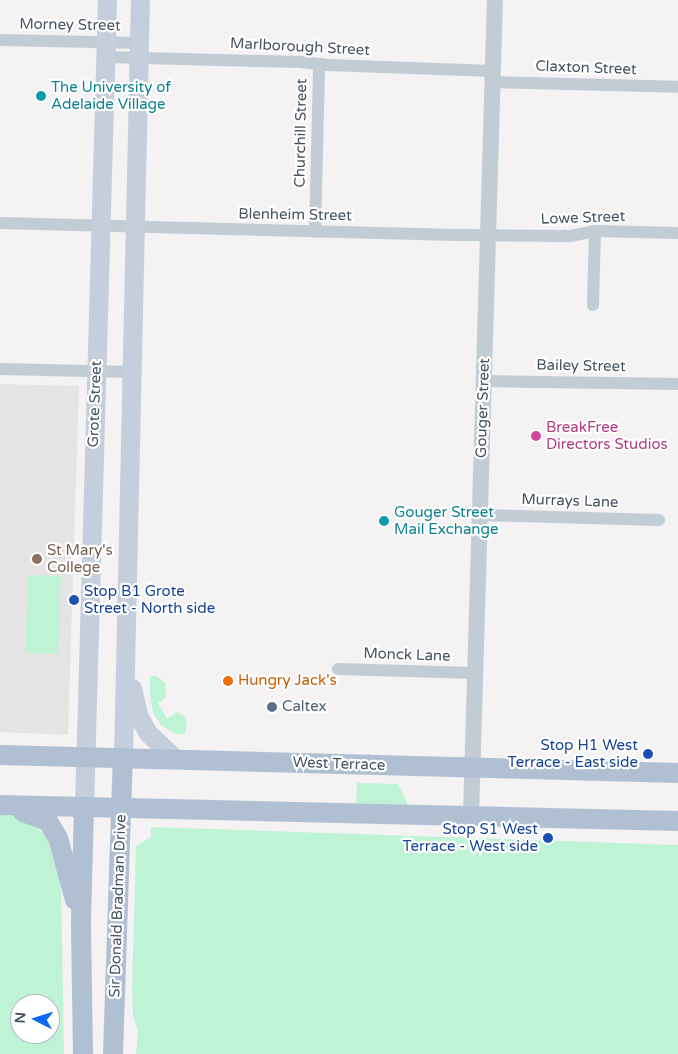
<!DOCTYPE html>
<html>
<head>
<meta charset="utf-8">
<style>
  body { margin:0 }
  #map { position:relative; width:678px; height:1054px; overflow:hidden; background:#f4f2f2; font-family:"Varela Round",sans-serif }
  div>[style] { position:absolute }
  .education>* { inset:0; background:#e5e3e4 }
  .green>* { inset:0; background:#bff3d5; transform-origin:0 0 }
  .minor>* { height:12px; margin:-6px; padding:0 6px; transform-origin:6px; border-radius:6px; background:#c2ccd4 }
  .tertiary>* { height:16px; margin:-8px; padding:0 8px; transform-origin:8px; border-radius:8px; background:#c2ccd4 }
  .secondary>* { height:19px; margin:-9.5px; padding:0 9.5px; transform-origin:9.5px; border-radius:9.5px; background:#c4cedc }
  .primary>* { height:20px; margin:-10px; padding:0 10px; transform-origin:10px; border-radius:10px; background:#b0c0d2 }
  .dots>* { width:14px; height:14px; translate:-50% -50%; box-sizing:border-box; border:2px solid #fff; border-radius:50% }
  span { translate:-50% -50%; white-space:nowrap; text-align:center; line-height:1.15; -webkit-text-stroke:4.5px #fff; paint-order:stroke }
  .street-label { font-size:15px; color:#485461 }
  .culture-label { font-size:15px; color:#0d838f }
  .left { translate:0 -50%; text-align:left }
  .hotel-label { font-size:15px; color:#b23c85 }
  .education-label { font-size:15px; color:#785e54 }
  .transit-label { font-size:15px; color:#164399 }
  .right { translate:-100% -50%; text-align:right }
  .food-label { font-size:15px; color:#c56008 }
  .service-label { font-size:15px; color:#4e5e75 }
  .north { position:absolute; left:10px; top:994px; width:50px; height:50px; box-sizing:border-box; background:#fff; border:1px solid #b6bbc0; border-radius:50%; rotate:275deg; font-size:14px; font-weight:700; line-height:20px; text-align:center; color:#485461 }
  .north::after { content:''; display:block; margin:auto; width:18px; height:22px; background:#0c68f4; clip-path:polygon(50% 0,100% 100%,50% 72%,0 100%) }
</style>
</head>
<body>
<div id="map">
  <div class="education">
    <div style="clip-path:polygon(0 384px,79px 386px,68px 735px,0 732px)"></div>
  </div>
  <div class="green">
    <div style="left:28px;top:575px;width:33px;height:78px;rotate:2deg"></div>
    <div style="clip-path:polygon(150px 676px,157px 676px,165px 683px,166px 698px,158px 703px,167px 719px,177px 712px,184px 716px,187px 722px,185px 734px,176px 734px,161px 725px,153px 713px,150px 695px)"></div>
    <div style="clip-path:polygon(357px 783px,398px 784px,408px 805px,356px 803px)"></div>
    <div style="clip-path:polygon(evenodd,0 815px,19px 815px,46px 835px,61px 884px,64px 1054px,0 1054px,0 815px,20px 1004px,50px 1004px,50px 1034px,20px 1034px,20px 1004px)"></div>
    <div style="clip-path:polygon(151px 827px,678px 845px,678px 1054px,136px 1054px,138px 1031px,133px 1015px,132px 989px,136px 846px,151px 837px)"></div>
  </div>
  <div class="minor">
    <div style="left:0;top:40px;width:140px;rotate:1.2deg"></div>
    <div style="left:106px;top:57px;width:194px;rotate:1.5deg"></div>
    <div style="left:300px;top:62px;width:27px;rotate:6deg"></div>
    <div style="left:327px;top:65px;width:166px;rotate:2.1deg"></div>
    <div style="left:493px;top:82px;width:185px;rotate:1.5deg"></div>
    <div style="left:0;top:223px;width:466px;rotate:1.5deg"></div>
    <div style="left:466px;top:235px;width:104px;rotate:0.6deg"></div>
    <div style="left:570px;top:236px;width:25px;rotate:-11deg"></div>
    <div style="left:595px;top:231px;width:83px;rotate:1.4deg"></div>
    <div style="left:315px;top:232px;width:167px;rotate:-88.6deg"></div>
    <div style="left:593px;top:305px;width:74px;rotate:-88.5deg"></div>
    <div style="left:0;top:369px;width:133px;rotate:1.3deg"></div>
    <div style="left:484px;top:381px;width:194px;rotate:0.9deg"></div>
    <div style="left:480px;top:515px;width:179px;rotate:1.6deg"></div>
    <div style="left:338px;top:669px;width:137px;rotate:1.7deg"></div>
  </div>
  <div class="tertiary">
    <div style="left:471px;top:816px;width:816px;rotate:-88.32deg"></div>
  </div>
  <div class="secondary">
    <div style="left:132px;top:688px;width:28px;rotate:77deg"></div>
    <div style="left:138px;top:715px;width:21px;rotate:61deg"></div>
    <div style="left:148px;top:733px;width:38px;rotate:43deg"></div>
    <div style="left:123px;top:758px;width:758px;rotate:-88.72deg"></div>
    <div style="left:84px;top:807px;width:807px;rotate:-88.37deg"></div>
  </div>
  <div class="primary">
    <div style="left:0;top:755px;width:678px;rotate:1.52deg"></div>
    <div style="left:0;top:805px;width:678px;rotate:1.35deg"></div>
    <div style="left:23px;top:812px;width:27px;rotate:20deg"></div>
    <div style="left:48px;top:821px;width:20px;rotate:60deg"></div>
    <div style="left:58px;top:838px;width:64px;rotate:74.7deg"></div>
    <div style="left:83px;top:1054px;width:133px;rotate:-90.9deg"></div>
    <div style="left:81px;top:921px;width:114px;rotate:-88.5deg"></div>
    <div style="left:113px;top:1054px;width:296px;rotate:-88.1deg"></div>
  </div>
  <div class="dots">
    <div style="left:41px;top:96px;background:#0f9aa8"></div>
    <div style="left:536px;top:436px;background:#d1479c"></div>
    <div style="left:384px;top:521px;background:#0f9aa8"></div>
    <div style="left:37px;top:559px;background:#8d6e63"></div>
    <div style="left:74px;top:600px;background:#1a4fb4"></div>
    <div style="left:228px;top:681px;background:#e8710a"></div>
    <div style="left:272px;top:707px;background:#5c6f8a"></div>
    <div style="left:648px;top:754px;background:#1a4fb4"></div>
    <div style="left:548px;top:838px;background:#1a4fb4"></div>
  </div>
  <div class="street-label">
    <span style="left:70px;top:25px;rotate:1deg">Morney Street</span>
    <span style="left:300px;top:47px;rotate:3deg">Marlborough Street</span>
    <span style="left:586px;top:68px;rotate:2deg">Claxton Street</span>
    <span style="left:301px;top:133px;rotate:-89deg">Churchill Street</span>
    <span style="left:295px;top:215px;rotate:1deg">Blenheim Street</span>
    <span style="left:583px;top:218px;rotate:-2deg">Lowe Street</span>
    <span style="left:581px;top:366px;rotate:1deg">Bailey Street</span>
    <span style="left:95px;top:404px;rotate:-88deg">Grote Street</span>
    <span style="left:483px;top:408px;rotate:-88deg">Gouger Street</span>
    <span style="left:570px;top:501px;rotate:2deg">Murrays Lane</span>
    <span style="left:407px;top:655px;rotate:2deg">Monck Lane</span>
    <span style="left:339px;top:764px;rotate:2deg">West Terrace</span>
    <span style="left:118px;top:906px;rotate:-88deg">Sir Donald Bradman Drive</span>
  </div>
  <div class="culture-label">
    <span class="left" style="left:51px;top:96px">The University of<br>Adelaide Village</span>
    <span class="left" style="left:394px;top:521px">Gouger Street<br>Mail Exchange</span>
  </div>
  <div class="hotel-label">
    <span class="left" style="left:546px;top:436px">BreakFree<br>Directors Studios</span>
  </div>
  <div class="education-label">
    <span class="left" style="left:47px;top:559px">St Mary's<br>College</span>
  </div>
  <div class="transit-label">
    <span class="left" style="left:84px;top:600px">Stop B1 Grote<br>Street - North side</span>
    <span class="right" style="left:638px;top:754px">Stop H1 West<br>Terrace - East side</span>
    <span class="right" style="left:538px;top:838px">Stop S1 West<br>Terrace - West side</span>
  </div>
  <div class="food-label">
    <span class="left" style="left:238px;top:681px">Hungry Jack's</span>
  </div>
  <div class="service-label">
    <span class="left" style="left:282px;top:707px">Caltex</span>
  </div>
  <div class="north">N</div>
</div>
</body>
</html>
